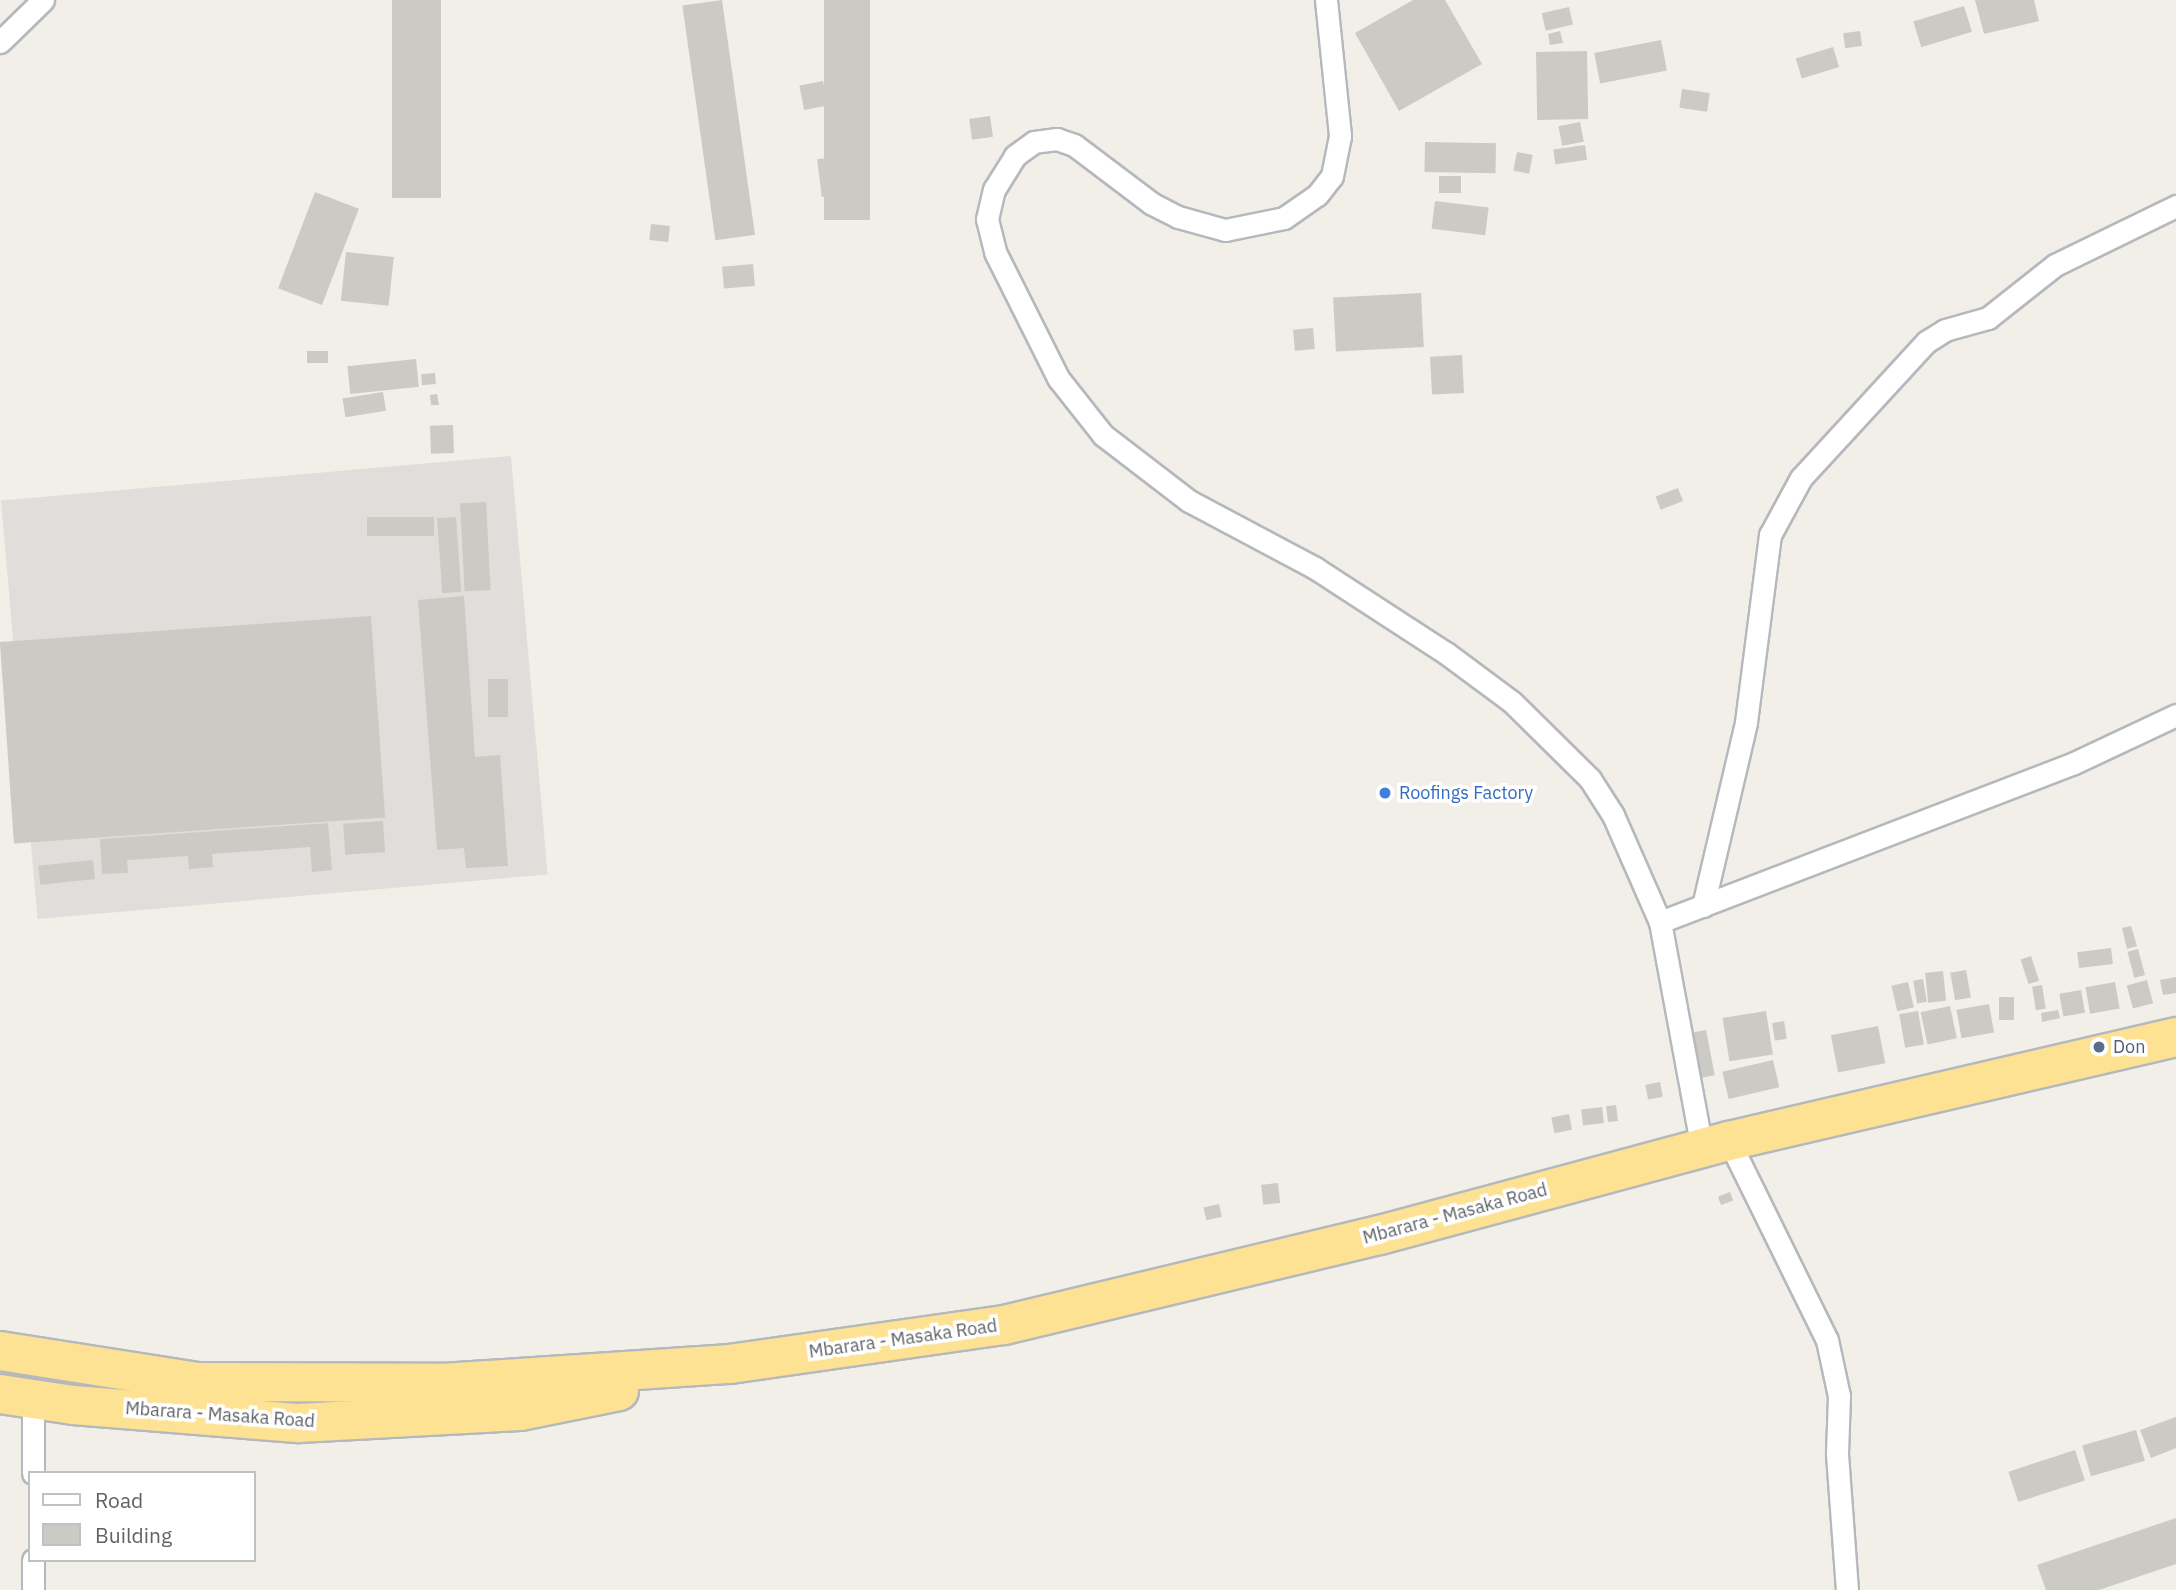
<!DOCTYPE html>
<html>
<head>
<meta charset="utf-8">
<style>
  body { margin:0 }
  #map { position:relative; width:2176px; height:1590px; overflow:hidden; background:#f1efe8; font-family:"IBM Plex Sans",sans-serif }
  div>[style] { position:absolute }
  .industrial>* { inset:0; background:#e0deda; transform-origin:0 0 }
  .building>* { inset:0; background:#cccac5; transform-origin:0 0 }
  .roads { filter:drop-shadow(2px 0 #b5b8bc) drop-shadow(-2px 0 #b5b8bc) drop-shadow(0 2px #b5b8bc) drop-shadow(0 -2px #b5b8bc) }
  .street>* { height:21px; margin:-10.5px; padding:0 10.5px; transform-origin:10.5px; border-radius:10.5px; background:#fff }
  .highway>* { height:38px; margin:-19px; padding:0 19px; transform-origin:19px; border-radius:19px; background:#fde293 }
  .dots>* { width:19px; height:19px; translate:-50% -50%; box-sizing:border-box; border:4px solid #fff; border-radius:50% }
  span { translate:-50% -50%; white-space:nowrap; text-align:center; line-height:1.15; -webkit-text-stroke:7px #fff; paint-order:stroke }
  .shop-label { font-size:18px; color:#366cbe }
  .left { translate:0 -50%; text-align:left }
  .service-label { font-size:18px; color:#4e5e75 }
  .street-label { font-size:18px; color:#5f6368 }
  .legend { position:absolute; left:28px; top:1471px; width:228px; height:91px; box-sizing:border-box; background:#fff; border:2px solid #bfc1c3; margin:0; padding:9px 12px; list-style:none; font-size:21px; color:#5f6368 }
  .legend li { display:flex; align-items:center; gap:14px; height:35px }
  .legend b { width:35px; border:2px solid #bfc1c3 }
</style>
</head>
<body>
<div id="map">
  <div class="industrial">
    <div style="left:511px;top:456px;width:420px;height:512px;rotate:85deg"></div>
  </div>
  <div class="building">
    <div style="left:392px;top:0;width:49px;height:198px"></div>
    <div style="left:722px;top:0;width:237px;height:40px;rotate:82deg"></div>
    <div style="left:824px;top:0;width:46px;height:220px"></div>
    <div style="clip-path:polygon(1413px 0,1445px 0,1482px 64px,1399px 111px,1355px 33px)"></div>
    <div style="clip-path:polygon(1975px 0,2034px 0,2039px 21px,1984px 34px)"></div>
    <div style="left:1964px;top:6px;width:27px;height:53px;rotate:73deg"></div>
    <div style="left:1569px;top:7px;width:18px;height:28px;rotate:77deg"></div>
    <div style="clip-path:polygon(1560px 31px,1563px 43px,1550px 45px,1548px 34px)"></div>
    <div style="left:1860px;top:31px;width:15px;height:17px;rotate:82deg"></div>
    <div style="left:1661px;top:40px;width:31px;height:68px;rotate:79deg"></div>
    <div style="left:1833px;top:47px;width:21px;height:39px;rotate:73deg"></div>
    <div style="left:1587px;top:51px;width:68px;height:51px;rotate:89deg"></div>
    <div style="left:823px;top:81px;width:25px;height:24px;rotate:79deg"></div>
    <div style="left:1682px;top:89px;width:28px;height:19px;rotate:8deg"></div>
    <div style="left:990px;top:116px;width:21px;height:21px;rotate:82deg"></div>
    <div style="left:1580px;top:122px;width:20px;height:22px;rotate:79deg"></div>
    <div style="left:1425px;top:142px;width:71px;height:30px;rotate:1deg"></div>
    <div style="left:1585px;top:145px;width:15px;height:32px;rotate:82deg"></div>
    <div style="left:1517px;top:152px;width:16px;height:19px;rotate:11deg"></div>
    <div style="left:836px;top:157px;width:38px;height:19px;rotate:83deg"></div>
    <div style="left:1439px;top:176px;width:22px;height:17px"></div>
    <div style="left:315px;top:192px;width:47px;height:103px;rotate:21deg"></div>
    <div style="left:1435px;top:201px;width:54px;height:28px;rotate:7deg"></div>
    <div style="left:651px;top:224px;width:19px;height:16px;rotate:6deg"></div>
    <div style="left:346px;top:252px;width:48px;height:49px;rotate:6deg"></div>
    <div style="left:753px;top:264px;width:22px;height:31px;rotate:85deg"></div>
    <div style="left:1421px;top:293px;width:54px;height:88px;rotate:87deg"></div>
    <div style="left:1313px;top:328px;width:21px;height:20px;rotate:85deg"></div>
    <div style="left:307px;top:351px;width:21px;height:12px"></div>
    <div style="left:1462px;top:355px;width:38px;height:32px;rotate:87deg"></div>
    <div style="left:416px;top:359px;width:28px;height:69px;rotate:84deg"></div>
    <div style="left:435px;top:373px;width:11px;height:14px;rotate:85deg"></div>
    <div style="left:383px;top:392px;width:19px;height:41px;rotate:81deg"></div>
    <div style="clip-path:polygon(437px 394px,439px 405px,431px 405px,430px 395px)"></div>
    <div style="left:453px;top:425px;width:28px;height:23px;rotate:88deg"></div>
    <div style="left:1678px;top:488px;width:14px;height:24px;rotate:69deg"></div>
    <div style="left:486px;top:502px;width:88px;height:26px;rotate:87deg"></div>
    <div style="left:434px;top:517px;width:19px;height:67px;rotate:90deg"></div>
    <div style="left:456px;top:517px;width:75px;height:19px;rotate:86deg"></div>
    <div style="clip-path:polygon(464px 596px,475px 757px,500px 755px,508px 866px,466px 868px,464px 848px,437px 850px,418px 600px)"></div>
    <div style="left:371px;top:616px;width:202px;height:372px;rotate:86deg"></div>
    <div style="left:488px;top:679px;width:20px;height:38px"></div>
    <div style="left:383px;top:821px;width:31px;height:40px;rotate:86deg"></div>
    <div style="clip-path:polygon(328px 823px,332px 870px,312px 872px,310px 847px,212px 854px,213px 867px,189px 869px,188px 856px,127px 860px,128px 873px,102px 874px,100px 839px)"></div>
    <div style="left:93px;top:860px;width:19px;height:55px;rotate:84deg"></div>
    <div style="clip-path:polygon(2131px 926px,2137px 946px,2127px 949px,2122px 928px)"></div>
    <div style="left:2111px;top:948px;width:16px;height:34px;rotate:83deg"></div>
    <div style="left:2138px;top:949px;width:27px;height:11px;rotate:75deg"></div>
    <div style="left:2031px;top:956px;width:26px;height:11px;rotate:72deg"></div>
    <div style="left:1966px;top:970px;width:28px;height:16px;rotate:80deg"></div>
    <div style="left:1943px;top:971px;width:30px;height:18px;rotate:84deg"></div>
    <div style="clip-path:polygon(2176px 977px,2176px 993px,2163px 995px,2160px 980px)"></div>
    <div style="left:1923px;top:979px;width:23px;height:10px;rotate:80deg"></div>
    <div style="left:2147px;top:980px;width:24px;height:21px;rotate:75deg"></div>
    <div style="left:1908px;top:982px;width:26px;height:17px;rotate:77deg"></div>
    <div style="left:2115px;top:982px;width:27px;height:30px;rotate:80deg"></div>
    <div style="left:2042px;top:985px;width:24px;height:10px;rotate:81deg"></div>
    <div style="left:2081px;top:990px;width:23px;height:22px;rotate:80deg"></div>
    <div style="left:1999px;top:997px;width:15px;height:23px"></div>
    <div style="left:1989px;top:1004px;width:29px;height:33px;rotate:80deg"></div>
    <div style="left:1950px;top:1006px;width:33px;height:30px;rotate:78deg"></div>
    <div style="clip-path:polygon(2058px 1010px,2060px 1018px,2042px 1022px,2041px 1013px)"></div>
    <div style="left:1766px;top:1011px;width:44px;height:44px;rotate:81deg"></div>
    <div style="left:1918px;top:1011px;width:34px;height:19px;rotate:80deg"></div>
    <div style="left:1784px;top:1021px;width:18px;height:12px;rotate:81deg"></div>
    <div style="left:1878px;top:1026px;width:38px;height:48px;rotate:79deg"></div>
    <div style="left:1706px;top:1030px;width:46px;height:15px;rotate:79deg"></div>
    <div style="left:1773px;top:1060px;width:28px;height:52px;rotate:77deg"></div>
    <div style="left:1660px;top:1082px;width:15px;height:15px;rotate:79deg"></div>
    <div style="left:1616px;top:1105px;width:16px;height:10px;rotate:83deg"></div>
    <div style="left:1602px;top:1107px;width:16px;height:21px;rotate:83deg"></div>
    <div style="left:1569px;top:1114px;width:16px;height:18px;rotate:79deg"></div>
    <div style="left:1278px;top:1183px;width:20px;height:17px;rotate:84deg"></div>
    <div style="left:1730px;top:1192px;width:9px;height:13px;rotate:69deg"></div>
    <div style="left:1219px;top:1204px;width:13px;height:16px;rotate:77deg"></div>
    <div style="clip-path:polygon(2176px 1417px,2176px 1448px,2151px 1458px,2140px 1430px)"></div>
    <div style="left:2136px;top:1430px;width:32px;height:56px;rotate:74deg"></div>
    <div style="left:2075px;top:1450px;width:32px;height:70px;rotate:72deg"></div>
    <div style="clip-path:polygon(2176px 1518px,2176px 1564px,2099px 1590px,2046px 1590px,2037px 1565px)"></div>
  </div>
  <div class="roads">
    <div class="street">
      <div style="left:1326px;top:0;width:137px;rotate:84.1deg"></div>
      <div style="left:1340px;top:136px;width:41px;rotate:101.3deg"></div>
      <div style="left:1332px;top:176px;width:24px;rotate:128deg"></div>
      <div style="left:1317px;top:195px;width:40px;rotate:145.1deg"></div>
      <div style="left:1284px;top:218px;width:60px;rotate:168.5deg"></div>
      <div style="left:1225px;top:230px;width:49px;rotate:-164.5deg"></div>
      <div style="left:1178px;top:217px;width:30px;rotate:-153deg"></div>
      <div style="left:1151px;top:203px;width:96px;rotate:-143deg"></div>
      <div style="left:1074px;top:145px;width:18px;rotate:-161deg"></div>
      <div style="left:1057px;top:139px;width:23px;rotate:173deg"></div>
      <div style="left:1034px;top:142px;width:24px;rotate:144deg"></div>
      <div style="left:1015px;top:156px;width:39px;rotate:122deg"></div>
      <div style="left:994px;top:189px;width:31px;rotate:103deg"></div>
      <div style="left:987px;top:219px;width:34px;rotate:76deg"></div>
      <div style="left:995px;top:252px;width:141px;rotate:63.4deg"></div>
      <div style="left:1058px;top:378px;width:73px;rotate:51.7deg"></div>
      <div style="left:1103px;top:435px;width:108px;rotate:37.5deg"></div>
      <div style="left:1189px;top:501px;width:143px;rotate:28deg"></div>
      <div style="left:1315px;top:568px;width:156px;rotate:33deg"></div>
      <div style="left:1446px;top:653px;width:82px;rotate:36.6deg"></div>
      <div style="left:1512px;top:702px;width:110px;rotate:44.6deg"></div>
      <div style="left:1590px;top:779px;width:43px;rotate:57.4deg"></div>
      <div style="left:1613px;top:815px;width:117px;rotate:66.3deg"></div>
      <div style="left:1660px;top:922px;width:230px;rotate:79.5deg"></div>
      <div style="left:0;top:42px;width:60px;rotate:-44.3deg"></div>
      <div style="left:1703px;top:906px;width:189px;rotate:-76.8deg"></div>
      <div style="left:1746px;top:722px;width:189px;rotate:-82.7deg"></div>
      <div style="left:1770px;top:535px;width:65px;rotate:-61.5deg"></div>
      <div style="left:1801px;top:478px;width:185px;rotate:-47.4deg"></div>
      <div style="left:1926px;top:342px;width:22px;rotate:-32deg"></div>
      <div style="left:1945px;top:330px;width:45px;rotate:-15.6deg"></div>
      <div style="left:1988px;top:318px;width:85px;rotate:-38.3deg"></div>
      <div style="left:2055px;top:265px;width:135px;rotate:-26deg"></div>
      <div style="left:1660px;top:922px;width:443px;rotate:-21deg"></div>
      <div style="left:2074px;top:763px;width:113px;rotate:-25.2deg"></div>
      <div style="left:1729px;top:1141px;width:222px;rotate:63.8deg"></div>
      <div style="left:1827px;top:1340px;width:57px;rotate:77.9deg"></div>
      <div style="left:1839px;top:1396px;width:58px;rotate:92deg"></div>
      <div style="left:1837px;top:1454px;width:136px;rotate:85.8deg"></div>
      <div style="left:33px;top:1473px;width:74px;rotate:-90deg"></div>
      <div style="left:33px;top:1590px;width:30px;rotate:-90deg"></div>
    </div>
    <div class="highway">
      <div style="left:0;top:1351px;width:200px;rotate:8.9deg"></div>
      <div style="left:198px;top:1382px;width:244px;rotate:0.2deg"></div>
      <div style="left:442px;top:1383px;width:289px;rotate:-3.8deg"></div>
      <div style="left:730px;top:1364px;width:277px;rotate:-8.1deg"></div>
      <div style="left:1004px;top:1325px;width:387px;rotate:-13.5deg"></div>
      <div style="left:1380px;top:1235px;width:361px;rotate:-15.1deg"></div>
      <div style="left:1729px;top:1141px;width:459px;rotate:-13.1deg"></div>
      <div style="left:0;top:1394px;width:74px;rotate:8.6deg"></div>
      <div style="left:73px;top:1405px;width:227px;rotate:4.6deg"></div>
      <div style="left:299px;top:1423px;width:221px;rotate:-3.1deg"></div>
      <div style="left:520px;top:1411px;width:101px;rotate:-11.4deg"></div>
    </div>
  </div>
  <div class="dots">
    <div style="left:1385px;top:793px;background:#3f7fe0"></div>
    <div style="left:2099px;top:1047px;background:#5c6f8a"></div>
  </div>
  <div class="shop-label">
    <span class="left" style="left:1399px;top:793px">Roofings Factory</span>
  </div>
  <div class="service-label">
    <span class="left" style="left:2113px;top:1047px">Don</span>
  </div>
  <div class="street-label">
    <span style="left:1455px;top:1214px;rotate:-15deg">Mbarara - Masaka Road</span>
    <span style="left:903px;top:1339px;rotate:-8deg">Mbarara - Masaka Road</span>
    <span style="left:220px;top:1415px;rotate:4deg">Mbarara - Masaka Road</span>
  </div>
  <ul class="legend">
  <li><b style="height:9px;background:#fff"></b>Road</li>
  <li><b style="height:19px;background:#cccac5"></b>Building</li>
  </ul>
</div>
</body>
</html>
